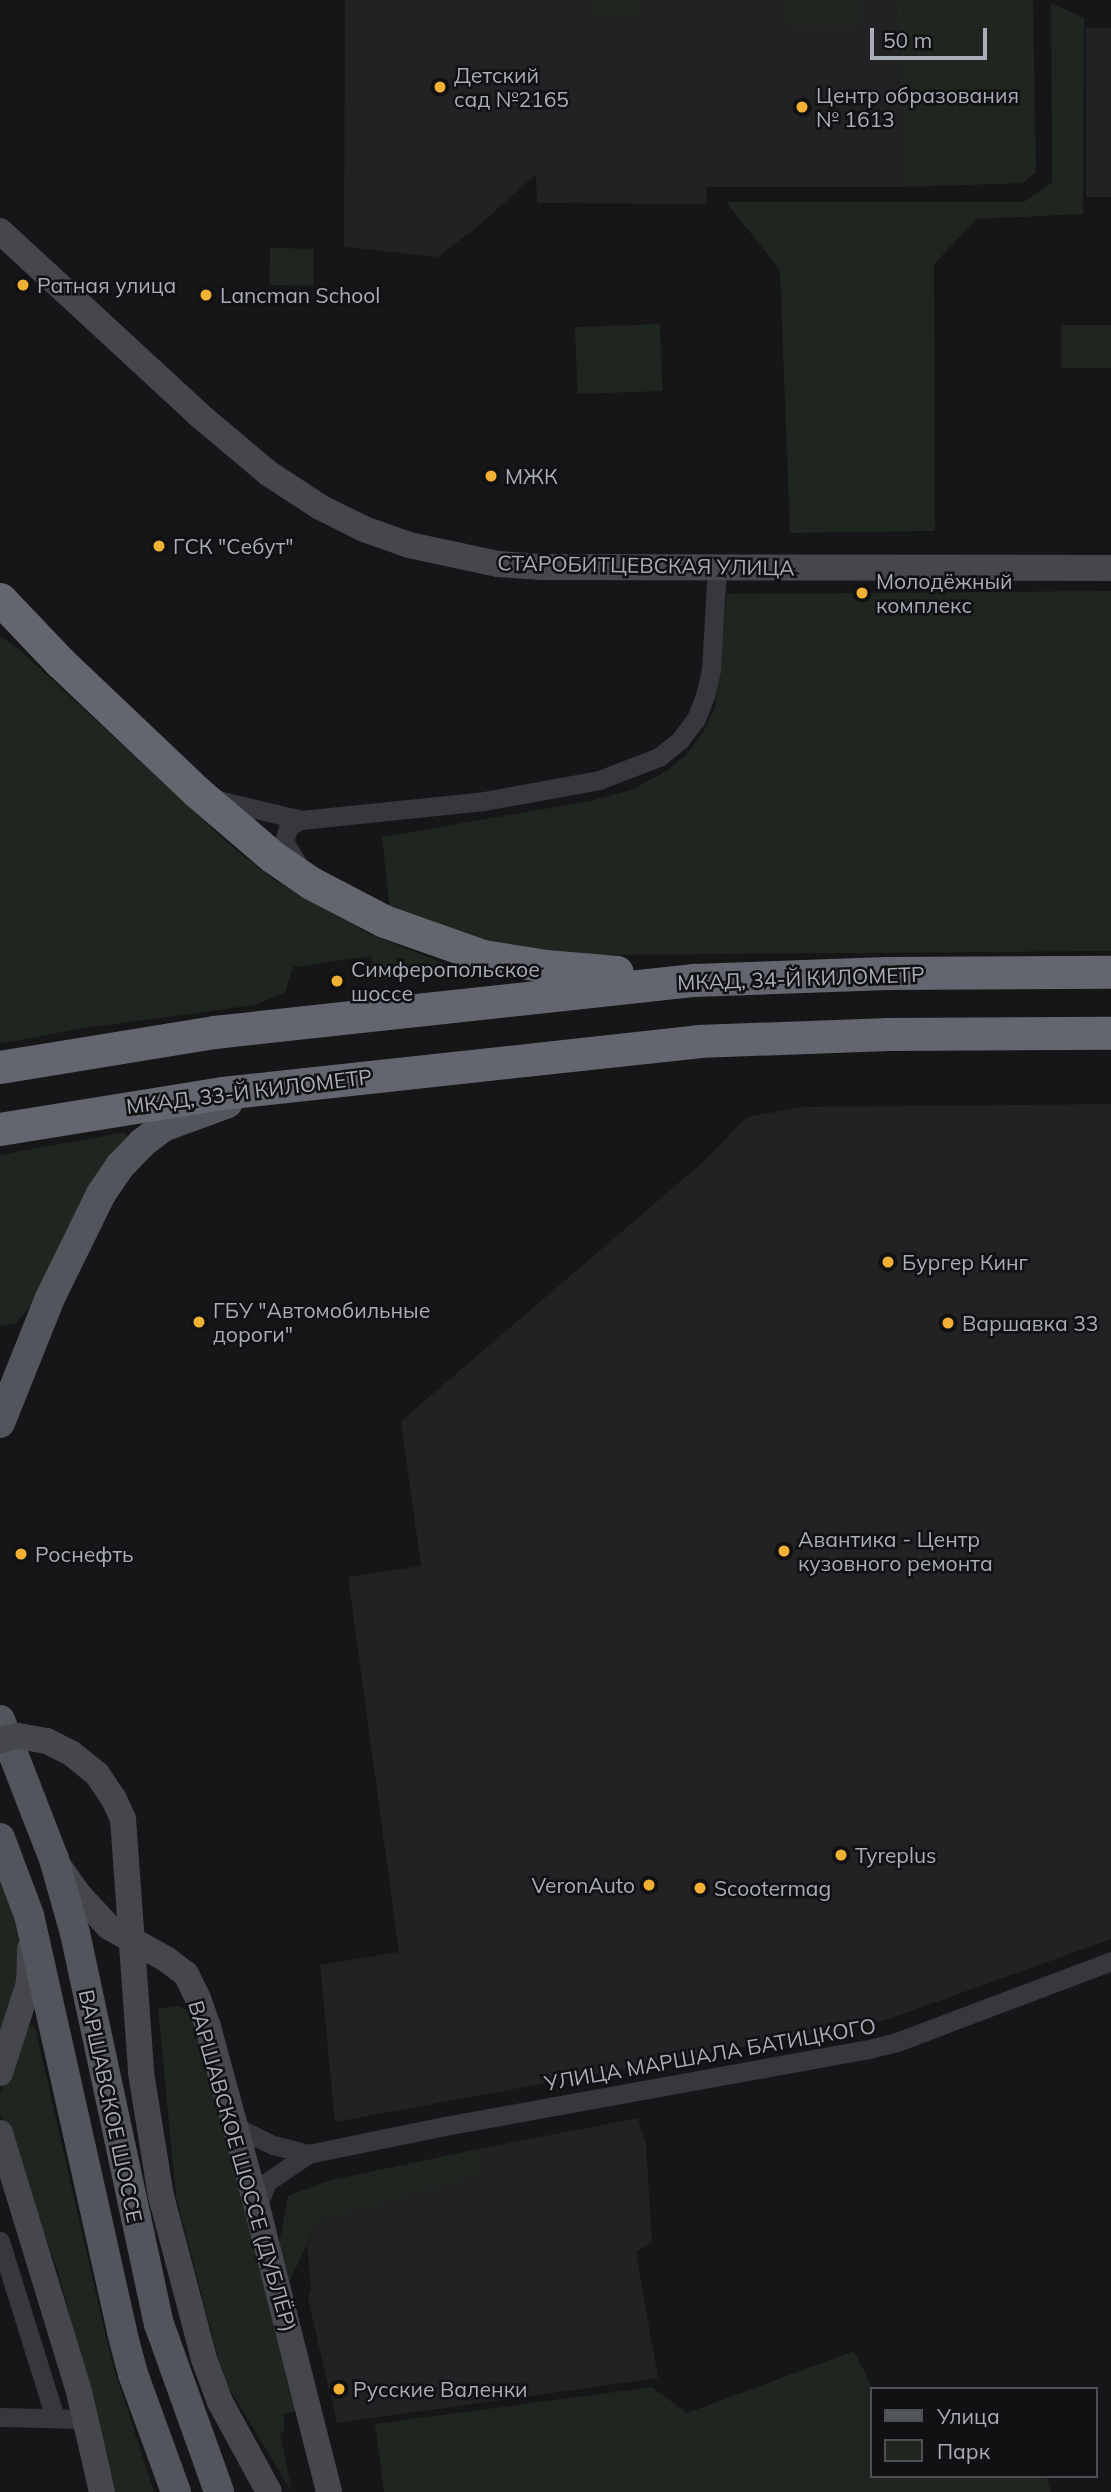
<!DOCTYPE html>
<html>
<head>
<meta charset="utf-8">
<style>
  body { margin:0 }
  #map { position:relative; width:1111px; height:2492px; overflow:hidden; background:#161618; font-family:Mulish,sans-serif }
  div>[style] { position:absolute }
  .built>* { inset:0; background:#222225; transform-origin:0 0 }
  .green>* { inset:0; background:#1e261f; transform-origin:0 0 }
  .street>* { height:19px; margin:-9.5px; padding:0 9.5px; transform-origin:9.5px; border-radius:9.5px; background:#37383d }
  .secondary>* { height:26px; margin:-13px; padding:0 13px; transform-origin:13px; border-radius:13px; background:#45474d }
  .primary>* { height:30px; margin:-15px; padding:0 15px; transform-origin:15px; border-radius:15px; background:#53555c }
  .highway>* { height:33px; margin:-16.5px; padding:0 16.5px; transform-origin:16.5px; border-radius:16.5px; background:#63666e }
  .secondary-bridge>* { height:26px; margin:-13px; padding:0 13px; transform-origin:13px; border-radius:13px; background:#45474d }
  .dots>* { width:19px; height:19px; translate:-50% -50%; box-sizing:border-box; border:4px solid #111113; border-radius:50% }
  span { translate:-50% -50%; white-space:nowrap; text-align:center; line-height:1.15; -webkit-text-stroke:5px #111113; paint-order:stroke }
  .poi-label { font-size:21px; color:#a8adb8 }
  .left { translate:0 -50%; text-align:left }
  .right { translate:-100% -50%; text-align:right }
  .street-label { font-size:21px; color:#a8adb8 }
  .legend { position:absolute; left:870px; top:2387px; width:228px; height:91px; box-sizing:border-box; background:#111113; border:2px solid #4d4f55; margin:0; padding:9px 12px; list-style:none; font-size:21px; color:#a8adb8 }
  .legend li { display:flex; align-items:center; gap:14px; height:35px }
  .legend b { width:35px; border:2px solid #4d4f55 }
  .scale { position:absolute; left:870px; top:28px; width:117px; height:32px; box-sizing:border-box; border:4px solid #a8adb8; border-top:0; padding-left:9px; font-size:21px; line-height:24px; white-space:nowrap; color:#a8adb8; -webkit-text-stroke:5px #111113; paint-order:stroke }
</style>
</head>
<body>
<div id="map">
  <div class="built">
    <div style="clip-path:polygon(345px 0,896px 0,904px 187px,706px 187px,707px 204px,537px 203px,536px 174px,483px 222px,438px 257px,344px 247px)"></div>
    <div style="left:1086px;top:28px;width:25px;height:169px"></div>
    <div style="clip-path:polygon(1111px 1104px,1111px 1939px,883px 2021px,335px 2122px,320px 1965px,399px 1952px,348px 1577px,421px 1566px,401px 1421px,703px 1162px,747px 1117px,803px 1107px)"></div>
    <div style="clip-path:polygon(638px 2118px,646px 2144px,652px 2242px,636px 2252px,658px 2378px,337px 2423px,308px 2299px,311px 2288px,307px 2245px,317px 2222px,372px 2204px,482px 2174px,479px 2149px)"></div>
  </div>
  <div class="green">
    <div style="left:591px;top:0;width:49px;height:14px"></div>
    <div style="left:785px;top:0;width:76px;height:27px"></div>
    <div style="clip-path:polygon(896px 0,1033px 0,1036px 173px,1022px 183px,904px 187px)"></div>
    <div style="clip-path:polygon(1051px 3px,1084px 18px,1083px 214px,977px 219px,934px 264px,935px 531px,790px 533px,780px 270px,726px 202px,1024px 202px,1052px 182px)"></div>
    <div style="left:270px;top:248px;width:44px;height:37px;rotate:1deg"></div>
    <div style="left:660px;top:324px;width:67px;height:85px;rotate:88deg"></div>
    <div style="left:1061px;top:325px;width:50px;height:43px"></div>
    <div style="clip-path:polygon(1111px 591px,1111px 951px,597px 955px,482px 943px,390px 911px,382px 837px,590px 801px,631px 790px,665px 772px,685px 756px,704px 731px,715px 707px,727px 594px)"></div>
    <div style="clip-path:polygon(0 636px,21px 651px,230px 845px,273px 879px,369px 934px,464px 971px,374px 980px,371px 956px,293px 967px,285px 993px,255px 1005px,78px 1029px,0 1044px)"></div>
    <div style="clip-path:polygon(125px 1132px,130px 1139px,37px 1299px,15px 1324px,0 1326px,0 1155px)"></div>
    <div style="clip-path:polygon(0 1879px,13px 1907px,22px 1964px,0 2042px)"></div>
    <div style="clip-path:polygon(176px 2006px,195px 2012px,304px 2409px,283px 2414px,285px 2430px,280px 2434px,292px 2492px,224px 2380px,176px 2196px,158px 2009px)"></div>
    <div style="clip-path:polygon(24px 2025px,35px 2027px,111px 2359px,154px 2492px,116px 2492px,58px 2271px,0 2113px,0 2095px)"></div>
    <div style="clip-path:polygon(479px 2149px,483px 2174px,317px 2222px,288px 2285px,279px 2244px,288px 2196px,331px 2180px)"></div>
    <div style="clip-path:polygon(854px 2351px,873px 2389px,871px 2476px,1046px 2476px,1051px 2492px,384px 2492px,375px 2424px,652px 2387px,687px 2413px)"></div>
  </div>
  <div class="street">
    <div style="left:218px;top:800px;width:85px;rotate:13.5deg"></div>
    <div style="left:300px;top:868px;width:31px;rotate:-121deg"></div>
    <div style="left:284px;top:841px;width:16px;rotate:-72deg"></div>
    <div style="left:289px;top:826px;width:13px;rotate:-27deg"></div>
    <div style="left:301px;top:820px;width:184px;rotate:-5.9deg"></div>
    <div style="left:484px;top:801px;width:117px;rotate:-10.3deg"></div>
    <div style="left:599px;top:780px;width:64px;rotate:-21deg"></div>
    <div style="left:659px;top:757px;width:27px;rotate:-39deg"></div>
    <div style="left:680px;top:740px;width:26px;rotate:-53deg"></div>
    <div style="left:696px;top:719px;width:25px;rotate:-69deg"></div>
    <div style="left:705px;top:696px;width:28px;rotate:-77deg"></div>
    <div style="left:711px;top:669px;width:101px;rotate:-86.6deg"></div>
    <div style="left:234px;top:2122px;width:13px;rotate:42deg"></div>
    <div style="left:244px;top:2131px;width:32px;rotate:26deg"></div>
    <div style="left:273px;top:2145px;width:36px;rotate:14deg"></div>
    <div style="left:257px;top:2207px;width:27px;rotate:-68deg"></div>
    <div style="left:267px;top:2182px;width:50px;rotate:-34.3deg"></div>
    <div style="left:308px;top:2154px;width:140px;rotate:-11.6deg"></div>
    <div style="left:445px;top:2126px;width:427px;rotate:-10.3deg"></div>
    <div style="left:865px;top:2050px;width:33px;rotate:-14deg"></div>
    <div style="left:897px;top:2042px;width:229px;rotate:-20.7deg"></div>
    <div style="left:0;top:2241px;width:185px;rotate:72.7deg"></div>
    <div style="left:0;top:2417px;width:85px;rotate:1.3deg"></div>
  </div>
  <div class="secondary">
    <div style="left:0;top:231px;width:270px;rotate:42.7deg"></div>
    <div style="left:198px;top:414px;width:92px;rotate:40.1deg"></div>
    <div style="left:268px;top:473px;width:62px;rotate:33.2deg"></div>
    <div style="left:320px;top:507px;width:49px;rotate:26.6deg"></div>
    <div style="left:364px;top:529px;width:48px;rotate:19.6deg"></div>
    <div style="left:409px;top:545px;width:91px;rotate:12.1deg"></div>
    <div style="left:498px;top:564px;width:44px;rotate:3.9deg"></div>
    <div style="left:542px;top:567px;width:569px;rotate:0.1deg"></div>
    <div style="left:60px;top:1868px;width:32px;rotate:55deg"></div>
    <div style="left:78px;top:1894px;width:45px;rotate:46.8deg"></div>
    <div style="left:109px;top:1927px;width:65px;rotate:29.3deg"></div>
    <div style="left:166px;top:1959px;width:25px;rotate:37deg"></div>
    <div style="left:186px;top:1974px;width:28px;rotate:64deg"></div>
    <div style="left:198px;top:1999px;width:30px;rotate:70deg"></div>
    <div style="left:208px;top:2027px;width:187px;rotate:74.8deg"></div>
    <div style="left:257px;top:2207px;width:294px;rotate:75.8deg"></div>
    <div style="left:0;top:2073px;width:95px;rotate:-72.1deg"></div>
    <div style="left:29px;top:1983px;width:35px;rotate:-88deg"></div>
    <div style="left:0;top:2133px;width:271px;rotate:73deg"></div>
    <div style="left:79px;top:2392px;width:103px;rotate:77deg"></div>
    <div style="left:161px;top:2196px;width:169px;rotate:75.2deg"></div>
    <div style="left:204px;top:2359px;width:46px;rotate:69.6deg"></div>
    <div style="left:220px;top:2402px;width:102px;rotate:61.4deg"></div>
  </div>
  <div class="primary">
    <div style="left:0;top:1423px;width:135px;rotate:-68.2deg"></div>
    <div style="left:50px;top:1298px;width:116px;rotate:-63.9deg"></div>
    <div style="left:101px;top:1194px;width:34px;rotate:-56deg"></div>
    <div style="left:120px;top:1166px;width:32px;rotate:-46deg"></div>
    <div style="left:142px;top:1143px;width:26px;rotate:-37deg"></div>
    <div style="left:163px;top:1127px;width:69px;rotate:-20.3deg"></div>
    <div style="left:0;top:1720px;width:149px;rotate:68.8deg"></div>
    <div style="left:54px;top:1859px;width:77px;rotate:74.2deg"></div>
    <div style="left:75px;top:1933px;width:400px;rotate:77.9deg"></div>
    <div style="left:159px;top:2324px;width:178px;rotate:70.3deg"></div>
    <div style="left:0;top:1838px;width:82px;rotate:69.4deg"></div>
    <div style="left:29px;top:1915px;width:427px;rotate:77.4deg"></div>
    <div style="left:122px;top:2332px;width:43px;rotate:75.3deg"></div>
    <div style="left:133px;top:2374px;width:126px;rotate:70deg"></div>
  </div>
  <div class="highway">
    <div style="left:0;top:599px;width:87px;rotate:46.4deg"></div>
    <div style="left:60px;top:662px;width:189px;rotate:43.5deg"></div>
    <div style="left:197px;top:792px;width:100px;rotate:40.5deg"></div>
    <div style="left:273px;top:857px;width:46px;rotate:34.4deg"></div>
    <div style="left:311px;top:883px;width:82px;rotate:27.5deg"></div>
    <div style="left:384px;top:921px;width:105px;rotate:19.5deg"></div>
    <div style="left:483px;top:956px;width:64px;rotate:9deg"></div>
    <div style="left:546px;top:966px;width:71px;rotate:4.8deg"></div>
    <div style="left:0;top:1067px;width:217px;rotate:-9.3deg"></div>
    <div style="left:214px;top:1032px;width:483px;rotate:-6.2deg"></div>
    <div style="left:694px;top:980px;width:193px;rotate:-2.1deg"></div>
    <div style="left:887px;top:973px;width:224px;rotate:-0.3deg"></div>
    <div style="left:0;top:1129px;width:225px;rotate:-9.2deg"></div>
    <div style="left:222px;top:1093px;width:479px;rotate:-6.2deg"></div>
    <div style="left:698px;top:1041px;width:190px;rotate:-2.1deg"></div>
    <div style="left:888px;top:1034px;width:223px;rotate:-0.3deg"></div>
  </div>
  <div class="secondary-bridge">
    <div style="left:0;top:1740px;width:18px;rotate:-13deg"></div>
    <div style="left:18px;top:1736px;width:29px;rotate:10deg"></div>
    <div style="left:47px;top:1741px;width:27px;rotate:27deg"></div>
    <div style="left:71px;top:1753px;width:33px;rotate:39deg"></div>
    <div style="left:97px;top:1774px;width:30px;rotate:56deg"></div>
    <div style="left:114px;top:1799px;width:22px;rotate:66deg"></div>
    <div style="left:123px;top:1819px;width:255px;rotate:85.9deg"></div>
    <div style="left:141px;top:2073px;width:125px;rotate:80.8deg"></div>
  </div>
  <div class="dots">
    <div style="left:440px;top:87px;background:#f2b134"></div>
    <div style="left:802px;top:107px;background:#f2b134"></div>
    <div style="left:23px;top:285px;background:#f2b134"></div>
    <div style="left:206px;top:295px;background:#f2b134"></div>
    <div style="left:491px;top:476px;background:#f2b134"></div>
    <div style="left:159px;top:546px;background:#f2b134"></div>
    <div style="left:862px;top:593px;background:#f2b134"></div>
    <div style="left:337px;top:981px;background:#f2b134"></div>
    <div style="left:888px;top:1262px;background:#f2b134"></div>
    <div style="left:199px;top:1322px;background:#f2b134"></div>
    <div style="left:948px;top:1323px;background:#f2b134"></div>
    <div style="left:784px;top:1551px;background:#f2b134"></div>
    <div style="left:21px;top:1554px;background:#f2b134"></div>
    <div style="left:841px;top:1855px;background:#f2b134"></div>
    <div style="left:649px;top:1885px;background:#f2b134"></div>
    <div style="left:700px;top:1888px;background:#f2b134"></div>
    <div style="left:339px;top:2389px;background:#f2b134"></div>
  </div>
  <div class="poi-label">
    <span class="left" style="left:454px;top:87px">Детский<br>сад №2165</span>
    <span class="left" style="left:816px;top:107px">Центр образования<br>№ 1613</span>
    <span class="left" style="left:37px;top:285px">Ратная улица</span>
    <span class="left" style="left:220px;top:295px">Lancman School</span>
    <span class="left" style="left:505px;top:476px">МЖК</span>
    <span class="left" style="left:173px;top:546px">ГСК "Себут"</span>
    <span class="left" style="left:876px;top:593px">Молодёжный<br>комплекс</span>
    <span class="left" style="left:351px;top:981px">Симферопольское<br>шоссе</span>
    <span class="left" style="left:902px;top:1262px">Бургер Кинг</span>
    <span class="left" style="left:213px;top:1322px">ГБУ "Автомобильные<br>дороги"</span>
    <span class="left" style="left:962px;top:1323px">Варшавка 33</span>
    <span class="left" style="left:798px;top:1551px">Авантика - Центр<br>кузовного ремонта</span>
    <span class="left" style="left:35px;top:1554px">Роснефть</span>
    <span class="left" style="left:855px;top:1855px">Tyreplus</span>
    <span class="right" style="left:635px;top:1885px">VeronAuto</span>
    <span class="left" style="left:714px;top:1888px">Scootermag</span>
    <span class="left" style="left:353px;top:2389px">Русские Валенки</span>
  </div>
  <div class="street-label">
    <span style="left:646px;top:565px;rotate:1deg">СТАРОБИТЦЕВСКАЯ УЛИЦА</span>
    <span style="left:801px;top:978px;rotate:-2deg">МКАД, 34-Й КИЛОМЕТР</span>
    <span style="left:249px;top:1091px;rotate:-7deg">МКАД, 33-Й КИЛОМЕТР</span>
    <span style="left:710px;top:2054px;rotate:-10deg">УЛИЦА МАРШАЛА БАТИЦКОГО</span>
    <span style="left:111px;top:2106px;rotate:78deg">ВАРШАВСКОЕ ШОССЕ</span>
    <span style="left:243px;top:2166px;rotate:74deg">ВАРШАВСКОЕ ШОССЕ (ДУБЛЁР)</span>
  </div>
  <ul class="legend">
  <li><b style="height:9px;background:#53555c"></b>Улица</li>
  <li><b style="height:19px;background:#1e261f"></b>Парк</li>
  </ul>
  <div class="scale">50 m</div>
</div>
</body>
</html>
